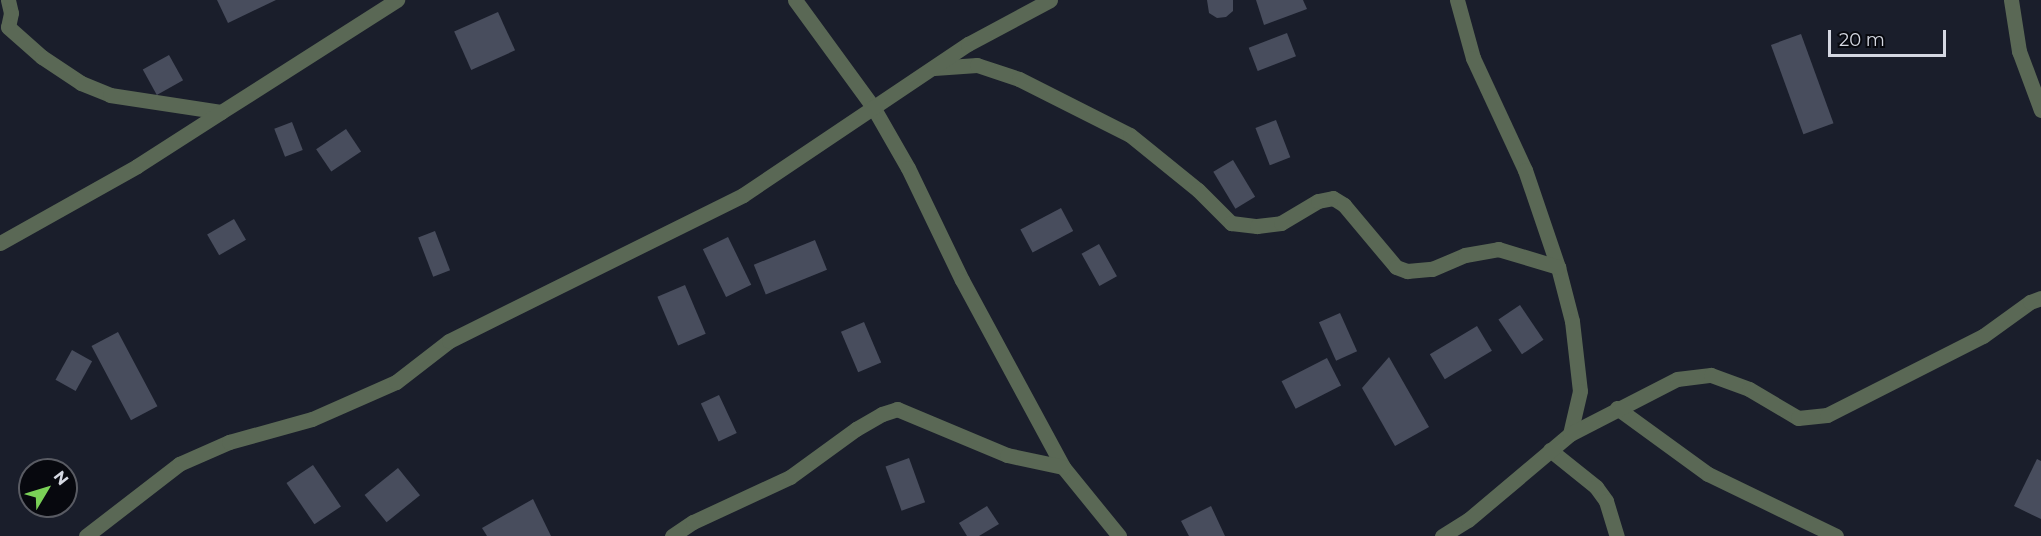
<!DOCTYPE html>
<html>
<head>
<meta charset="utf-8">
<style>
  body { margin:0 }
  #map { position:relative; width:2041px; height:536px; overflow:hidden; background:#1a1e2b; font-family:Montserrat,sans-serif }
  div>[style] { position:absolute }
  .building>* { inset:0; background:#484d5d; transform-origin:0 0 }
  .minor>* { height:15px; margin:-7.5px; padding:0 7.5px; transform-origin:7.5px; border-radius:7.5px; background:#5a6855 }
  span { translate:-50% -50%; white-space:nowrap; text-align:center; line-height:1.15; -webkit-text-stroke:4.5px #07080e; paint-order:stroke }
  .north { position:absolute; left:18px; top:458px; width:60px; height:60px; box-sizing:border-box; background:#07080e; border:2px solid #595b63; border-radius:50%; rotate:52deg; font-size:16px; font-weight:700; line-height:24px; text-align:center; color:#d5d8e2 }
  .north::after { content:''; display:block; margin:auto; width:21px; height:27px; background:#7ad157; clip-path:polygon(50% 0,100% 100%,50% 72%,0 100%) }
  .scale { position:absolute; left:1828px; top:30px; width:118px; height:27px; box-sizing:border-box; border:3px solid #d5d8e2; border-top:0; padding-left:8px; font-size:18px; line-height:21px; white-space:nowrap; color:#d5d8e2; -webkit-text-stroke:4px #07080e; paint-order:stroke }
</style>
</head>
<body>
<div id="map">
  <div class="building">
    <div style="clip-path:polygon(217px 0,276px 0,228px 23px)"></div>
    <div style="clip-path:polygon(1207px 0,1233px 0,1233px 11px,1226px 17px,1217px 18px,1209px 13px)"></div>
    <div style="clip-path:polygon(1256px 0,1303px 0,1307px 9px,1264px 25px)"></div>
    <div style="left:498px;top:12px;width:42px;height:48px;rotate:66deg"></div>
    <div style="left:1287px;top:33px;width:25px;height:41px;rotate:69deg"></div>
    <div style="left:1801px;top:34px;width:95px;height:32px;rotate:70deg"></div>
    <div style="left:169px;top:55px;width:29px;height:30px;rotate:61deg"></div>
    <div style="left:1276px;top:120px;width:40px;height:22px;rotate:69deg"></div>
    <div style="left:292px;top:122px;width:30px;height:19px;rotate:69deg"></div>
    <div style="left:346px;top:129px;width:27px;height:36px;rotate:56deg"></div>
    <div style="left:1233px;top:160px;width:43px;height:23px;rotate:59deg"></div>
    <div style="left:1061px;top:208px;width:26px;height:46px;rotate:62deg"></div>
    <div style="left:234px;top:219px;width:24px;height:31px;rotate:60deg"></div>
    <div style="left:435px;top:231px;width:42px;height:18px;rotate:69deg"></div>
    <div style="left:728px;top:237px;width:53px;height:28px;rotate:64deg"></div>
    <div style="left:815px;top:240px;width:32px;height:66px;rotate:68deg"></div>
    <div style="left:1099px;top:244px;width:37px;height:20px;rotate:61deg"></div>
    <div style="left:685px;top:285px;width:53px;height:30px;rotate:67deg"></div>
    <div style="left:1520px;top:305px;width:42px;height:26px;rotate:56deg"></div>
    <div style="left:1340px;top:313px;width:42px;height:23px;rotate:66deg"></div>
    <div style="left:864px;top:322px;width:44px;height:25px;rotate:67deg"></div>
    <div style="left:1477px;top:326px;width:29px;height:55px;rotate:59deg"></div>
    <div style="left:118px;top:332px;width:84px;height:30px;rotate:62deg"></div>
    <div style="left:72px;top:350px;width:23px;height:34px;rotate:29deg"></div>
    <div style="clip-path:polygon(1389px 357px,1429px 427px,1395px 446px,1362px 388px)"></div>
    <div style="left:1327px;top:358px;width:31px;height:51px;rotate:63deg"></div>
    <div style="left:719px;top:395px;width:42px;height:20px;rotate:65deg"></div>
    <div style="left:909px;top:458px;width:47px;height:25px;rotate:70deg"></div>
    <div style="clip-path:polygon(2037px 459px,2041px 461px,2041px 519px,2014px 506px)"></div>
    <div style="left:313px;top:465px;width:50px;height:32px;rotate:56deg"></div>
    <div style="left:398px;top:468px;width:35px;height:43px;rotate:51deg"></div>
    <div style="clip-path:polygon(533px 499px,551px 536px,487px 536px,482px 528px)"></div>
    <div style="clip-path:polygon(987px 506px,999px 524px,979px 536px,967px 536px,959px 523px)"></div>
    <div style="clip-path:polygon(1211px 506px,1225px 536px,1189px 536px,1181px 521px)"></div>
  </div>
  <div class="minor">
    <div style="left:8px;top:0;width:13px;rotate:77deg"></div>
    <div style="left:11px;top:13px;width:14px;rotate:102deg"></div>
    <div style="left:8px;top:27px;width:45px;rotate:41.4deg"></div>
    <div style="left:42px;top:57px;width:47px;rotate:33.7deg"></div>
    <div style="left:81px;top:83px;width:31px;rotate:22deg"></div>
    <div style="left:110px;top:95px;width:112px;rotate:8.7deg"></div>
    <div style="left:221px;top:112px;width:209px;rotate:-32.5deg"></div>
    <div style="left:795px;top:0;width:132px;rotate:53.9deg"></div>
    <div style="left:873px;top:107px;width:70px;rotate:60.2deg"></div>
    <div style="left:908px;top:168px;width:124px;rotate:64.3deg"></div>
    <div style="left:962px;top:280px;width:213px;rotate:61.6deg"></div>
    <div style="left:1063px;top:467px;width:89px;rotate:50.9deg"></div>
    <div style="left:1457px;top:0;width:60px;rotate:74.6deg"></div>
    <div style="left:1473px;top:58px;width:123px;rotate:65.1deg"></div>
    <div style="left:1525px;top:170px;width:102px;rotate:71.2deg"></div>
    <div style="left:1558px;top:267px;width:56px;rotate:75.5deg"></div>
    <div style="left:1572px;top:321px;width:70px;rotate:83.5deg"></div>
    <div style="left:1580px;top:391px;width:44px;rotate:103.1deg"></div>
    <div style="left:2011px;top:0;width:52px;rotate:81.1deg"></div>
    <div style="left:2019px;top:51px;width:63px;rotate:69.6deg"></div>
    <div style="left:934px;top:68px;width:43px;rotate:-4deg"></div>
    <div style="left:977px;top:65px;width:44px;rotate:18.4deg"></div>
    <div style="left:1019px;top:79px;width:124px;rotate:26.8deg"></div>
    <div style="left:1130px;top:135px;width:87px;rotate:39deg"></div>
    <div style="left:1198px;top:190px;width:47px;rotate:45deg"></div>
    <div style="left:1231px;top:223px;width:26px;rotate:7deg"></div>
    <div style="left:1257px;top:226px;width:24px;rotate:-7deg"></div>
    <div style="left:1281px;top:223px;width:43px;rotate:-30.7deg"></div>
    <div style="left:1318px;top:201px;width:15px;rotate:-11deg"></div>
    <div style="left:1333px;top:198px;width:13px;rotate:32deg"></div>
    <div style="left:1344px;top:205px;width:81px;rotate:50deg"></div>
    <div style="left:1396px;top:267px;width:12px;rotate:20deg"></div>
    <div style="left:1407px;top:271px;width:25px;rotate:-5deg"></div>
    <div style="left:1432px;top:269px;width:36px;rotate:-23deg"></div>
    <div style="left:1465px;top:255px;width:34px;rotate:-10deg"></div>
    <div style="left:1498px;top:249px;width:63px;rotate:16.7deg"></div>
    <div style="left:0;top:243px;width:157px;rotate:-29.3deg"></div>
    <div style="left:137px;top:166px;width:100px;rotate:-32.7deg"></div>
    <div style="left:1617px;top:408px;width:112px;rotate:36deg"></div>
    <div style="left:1708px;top:474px;width:142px;rotate:25.8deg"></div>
    <div style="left:1550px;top:450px;width:59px;rotate:38.8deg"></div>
    <div style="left:1596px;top:487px;width:17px;rotate:54deg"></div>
    <div style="left:1606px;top:501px;width:37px;rotate:73deg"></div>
    <div style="left:86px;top:536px;width:118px;rotate:-37.7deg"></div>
    <div style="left:179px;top:464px;width:55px;rotate:-23.7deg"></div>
    <div style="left:229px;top:442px;width:86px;rotate:-15.5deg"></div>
    <div style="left:312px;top:419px;width:92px;rotate:-23.8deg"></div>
    <div style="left:396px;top:382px;width:67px;rotate:-37.7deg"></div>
    <div style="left:449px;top:341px;width:328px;rotate:-26.4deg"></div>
    <div style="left:743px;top:195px;width:271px;rotate:-33.9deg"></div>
    <div style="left:968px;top:44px;width:93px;rotate:-28.2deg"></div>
    <div style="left:672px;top:536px;width:25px;rotate:-34deg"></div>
    <div style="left:693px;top:522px;width:107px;rotate:-24.9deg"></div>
    <div style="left:790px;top:477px;width:82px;rotate:-36deg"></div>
    <div style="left:856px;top:429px;width:30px;rotate:-30deg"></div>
    <div style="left:882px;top:414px;width:16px;rotate:-18deg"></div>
    <div style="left:897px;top:409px;width:119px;rotate:22.7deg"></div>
    <div style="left:1007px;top:455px;width:57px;rotate:12.1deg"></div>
    <div style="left:1442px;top:536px;width:31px;rotate:-32deg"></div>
    <div style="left:1468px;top:520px;width:133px;rotate:-40.1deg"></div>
    <div style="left:1570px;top:434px;width:120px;rotate:-27.2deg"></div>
    <div style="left:1677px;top:379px;width:34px;rotate:-7deg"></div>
    <div style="left:1711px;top:375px;width:40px;rotate:20.2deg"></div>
    <div style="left:1749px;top:389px;width:57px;rotate:30.6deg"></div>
    <div style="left:1798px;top:418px;width:29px;rotate:-6deg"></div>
    <div style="left:1827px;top:415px;width:175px;rotate:-26.9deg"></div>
    <div style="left:1983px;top:336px;width:58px;rotate:-35.9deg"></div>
    <div style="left:2030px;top:302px;width:12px;rotate:-20deg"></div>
  </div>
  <div class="north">N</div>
  <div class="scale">20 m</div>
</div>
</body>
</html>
